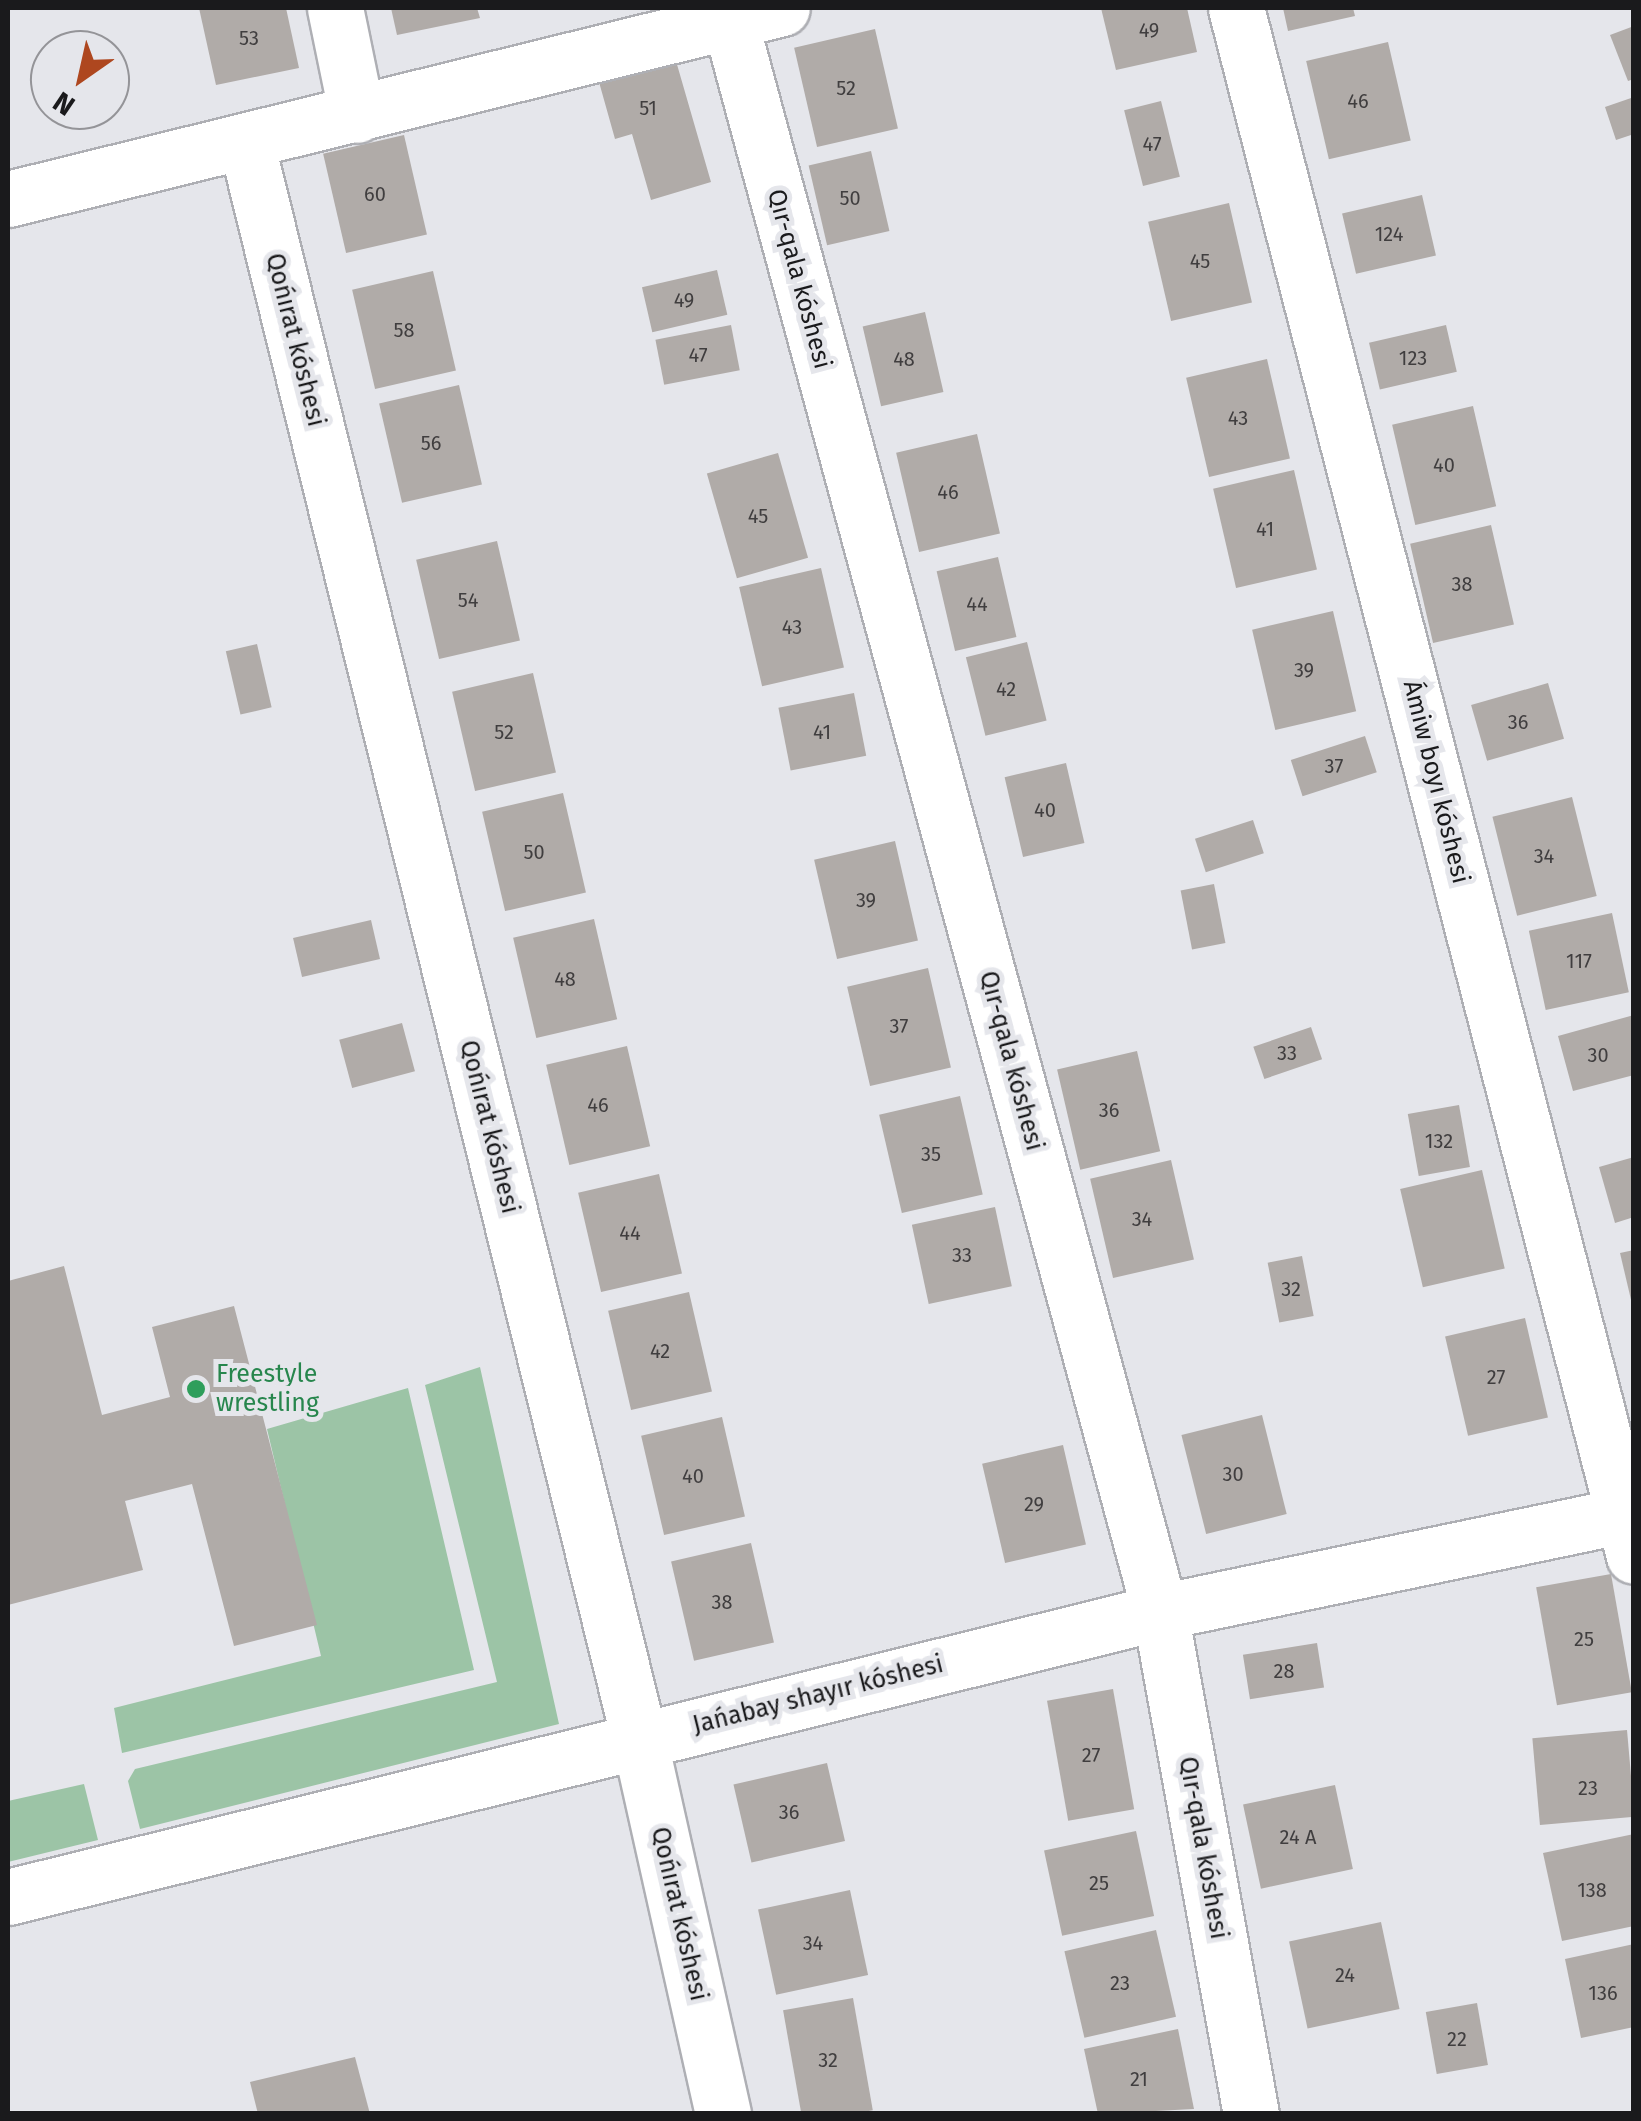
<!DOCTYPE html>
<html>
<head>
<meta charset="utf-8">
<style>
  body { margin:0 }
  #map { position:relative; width:1641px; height:2121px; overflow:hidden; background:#e5e6eb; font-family:"Fira Sans",sans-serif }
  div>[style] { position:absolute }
  .green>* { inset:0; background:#9cc4a6 }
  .building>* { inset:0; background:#b0aba8; transform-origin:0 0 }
  .roads { filter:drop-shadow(2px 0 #aeafb4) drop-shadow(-2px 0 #aeafb4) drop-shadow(0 2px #aeafb4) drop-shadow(0 -2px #aeafb4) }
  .minor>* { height:55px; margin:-27.5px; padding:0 27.5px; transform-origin:27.5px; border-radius:27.5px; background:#fff }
  .dots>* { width:28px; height:28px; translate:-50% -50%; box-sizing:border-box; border:5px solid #e5e6eb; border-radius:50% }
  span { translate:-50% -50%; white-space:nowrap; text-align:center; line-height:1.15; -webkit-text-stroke:10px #e5e6eb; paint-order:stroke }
  .number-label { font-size:20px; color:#403e3f }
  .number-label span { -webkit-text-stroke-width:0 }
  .street-label { font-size:25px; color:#1a1a1c }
  .leisure-label { font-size:25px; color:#27864d }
  .left { translate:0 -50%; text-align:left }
  .frame { position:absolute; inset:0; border:10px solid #1a1a1c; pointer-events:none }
  .north { position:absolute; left:30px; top:30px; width:100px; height:100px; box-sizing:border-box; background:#e5e6eb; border:2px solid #949498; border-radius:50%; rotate:214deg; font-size:28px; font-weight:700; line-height:40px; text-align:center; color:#1a1a1c }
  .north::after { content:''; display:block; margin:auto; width:35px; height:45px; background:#ae471f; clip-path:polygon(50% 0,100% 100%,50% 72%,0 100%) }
</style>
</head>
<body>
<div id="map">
  <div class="green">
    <div style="clip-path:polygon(480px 1367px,559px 1724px,140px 1829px,128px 1781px,135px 1769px,497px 1682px,425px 1385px)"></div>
    <div style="clip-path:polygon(408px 1388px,474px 1670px,122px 1753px,114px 1708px,321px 1656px,267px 1429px)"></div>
    <div style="clip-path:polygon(84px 1784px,98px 1840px,8px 1862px,8px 1801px)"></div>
  </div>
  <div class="building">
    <div style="clip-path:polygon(199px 8px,286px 8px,299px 68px,216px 85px)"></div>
    <div style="clip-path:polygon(391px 8px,477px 8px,480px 18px,397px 35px)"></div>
    <div style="clip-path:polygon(1101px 8px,1187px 8px,1197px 52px,1116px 70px)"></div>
    <div style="clip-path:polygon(1283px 8px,1353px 8px,1355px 16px,1288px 31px)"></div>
    <div style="clip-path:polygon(1634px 26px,1634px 79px,1628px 81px,1610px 35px)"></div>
    <div style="left:875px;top:29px;width:102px;height:83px;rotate:77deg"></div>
    <div style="left:1388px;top:42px;width:101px;height:84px;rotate:77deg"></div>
    <div style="clip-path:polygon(676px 61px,711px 182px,651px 200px,632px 134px,615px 139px,599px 82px)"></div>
    <div style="clip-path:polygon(1634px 97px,1634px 134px,1616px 140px,1605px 107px)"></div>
    <div style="left:1161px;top:101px;width:78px;height:38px;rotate:76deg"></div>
    <div style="left:404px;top:135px;width:102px;height:83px;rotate:77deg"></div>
    <div style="left:871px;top:151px;width:82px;height:64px;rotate:77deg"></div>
    <div style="left:1422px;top:195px;width:62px;height:82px;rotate:77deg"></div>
    <div style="left:1229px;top:203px;width:102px;height:83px;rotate:77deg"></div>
    <div style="left:717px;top:270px;width:46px;height:77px;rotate:77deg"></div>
    <div style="left:433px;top:271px;width:102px;height:83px;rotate:77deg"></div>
    <div style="left:925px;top:312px;width:82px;height:64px;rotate:77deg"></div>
    <div style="left:731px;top:325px;width:46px;height:77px;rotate:79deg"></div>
    <div style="left:1446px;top:325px;width:48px;height:79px;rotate:77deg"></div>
    <div style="left:1267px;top:359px;width:102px;height:83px;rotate:77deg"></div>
    <div style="left:459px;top:385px;width:102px;height:82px;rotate:77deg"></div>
    <div style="left:1473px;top:406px;width:103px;height:83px;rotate:77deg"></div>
    <div style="left:977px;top:434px;width:102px;height:83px;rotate:77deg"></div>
    <div style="left:778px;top:453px;width:109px;height:74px;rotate:74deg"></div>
    <div style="left:1294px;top:470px;width:102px;height:83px;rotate:77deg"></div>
    <div style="left:1491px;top:525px;width:102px;height:83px;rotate:77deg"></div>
    <div style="left:497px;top:541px;width:102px;height:83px;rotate:77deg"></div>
    <div style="left:998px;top:557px;width:82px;height:63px;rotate:77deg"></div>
    <div style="left:821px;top:568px;width:102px;height:84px;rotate:77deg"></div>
    <div style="left:1333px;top:611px;width:103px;height:83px;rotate:77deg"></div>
    <div style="left:1027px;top:642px;width:81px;height:63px;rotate:76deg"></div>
    <div style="left:257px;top:644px;width:65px;height:32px;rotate:77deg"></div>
    <div style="left:533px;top:673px;width:102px;height:83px;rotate:77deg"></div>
    <div style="left:1548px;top:683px;width:58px;height:80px;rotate:74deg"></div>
    <div style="left:854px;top:693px;width:64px;height:77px;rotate:79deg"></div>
    <div style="left:1365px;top:736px;width:38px;height:78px;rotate:72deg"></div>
    <div style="left:1066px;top:763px;width:82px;height:63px;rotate:77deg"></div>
    <div style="left:563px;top:793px;width:102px;height:83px;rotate:77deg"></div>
    <div style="left:1572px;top:797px;width:102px;height:82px;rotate:76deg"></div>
    <div style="left:1253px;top:820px;width:35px;height:61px;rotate:72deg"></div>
    <div style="left:895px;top:841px;width:102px;height:83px;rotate:77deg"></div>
    <div style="left:1214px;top:884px;width:60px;height:34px;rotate:79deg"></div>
    <div style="left:1612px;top:913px;width:81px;height:85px;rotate:78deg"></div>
    <div style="left:594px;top:919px;width:103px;height:83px;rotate:77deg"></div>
    <div style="left:371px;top:920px;width:40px;height:80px;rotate:77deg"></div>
    <div style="left:928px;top:968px;width:102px;height:83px;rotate:77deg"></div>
    <div style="clip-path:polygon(1634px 1015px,1634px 1075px,1573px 1091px,1558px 1036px)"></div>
    <div style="left:402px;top:1023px;width:50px;height:65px;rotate:75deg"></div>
    <div style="left:1311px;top:1027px;width:34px;height:61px;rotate:71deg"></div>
    <div style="left:627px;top:1046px;width:103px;height:83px;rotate:77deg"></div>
    <div style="left:1137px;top:1051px;width:103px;height:82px;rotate:77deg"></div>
    <div style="left:960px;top:1096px;width:101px;height:83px;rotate:77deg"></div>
    <div style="left:1459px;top:1105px;width:63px;height:52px;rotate:80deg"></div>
    <div style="clip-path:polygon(1634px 1157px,1634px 1217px,1615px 1223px,1599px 1167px)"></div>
    <div style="left:1171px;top:1160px;width:102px;height:83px;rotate:77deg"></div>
    <div style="left:1482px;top:1170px;width:101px;height:84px;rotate:77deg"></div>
    <div style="left:659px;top:1174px;width:102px;height:83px;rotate:77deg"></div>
    <div style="left:995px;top:1207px;width:81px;height:85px;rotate:78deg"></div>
    <div style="clip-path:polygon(1634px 1250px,1634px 1303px,1632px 1304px,1620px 1253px)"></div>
    <div style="left:1302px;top:1256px;width:61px;height:35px;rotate:79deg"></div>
    <div style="clip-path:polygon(64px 1266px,102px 1415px,170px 1397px,152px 1327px,234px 1306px,317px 1625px,234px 1646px,192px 1484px,125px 1501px,143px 1570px,8px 1605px,8px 1281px)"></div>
    <div style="left:689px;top:1292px;width:102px;height:83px;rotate:77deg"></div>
    <div style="left:1525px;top:1318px;width:102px;height:82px;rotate:77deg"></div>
    <div style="left:1262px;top:1415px;width:102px;height:83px;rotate:76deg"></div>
    <div style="left:722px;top:1417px;width:102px;height:83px;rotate:77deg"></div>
    <div style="left:1063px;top:1445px;width:102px;height:83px;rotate:77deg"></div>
    <div style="left:751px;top:1543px;width:102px;height:82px;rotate:77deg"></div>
    <div style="left:1611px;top:1574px;width:120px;height:76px;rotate:80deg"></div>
    <div style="left:1317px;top:1643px;width:45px;height:75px;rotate:81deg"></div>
    <div style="left:1113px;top:1689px;width:122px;height:67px;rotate:80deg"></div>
    <div style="left:1627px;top:1730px;width:87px;height:95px;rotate:85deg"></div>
    <div style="left:827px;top:1763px;width:80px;height:96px;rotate:77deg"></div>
    <div style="left:1335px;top:1785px;width:86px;height:94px;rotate:78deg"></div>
    <div style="left:1136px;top:1831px;width:87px;height:94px;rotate:78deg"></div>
    <div style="clip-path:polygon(1634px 1834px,1634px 1926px,1562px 1941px,1543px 1853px)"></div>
    <div style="left:850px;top:1890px;width:87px;height:94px;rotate:78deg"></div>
    <div style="left:1381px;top:1922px;width:89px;height:94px;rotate:78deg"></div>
    <div style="left:1156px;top:1930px;width:89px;height:94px;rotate:77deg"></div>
    <div style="clip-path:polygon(1634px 1944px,1634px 2027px,1581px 2038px,1565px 1959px)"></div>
    <div style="left:853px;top:1998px;width:114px;height:71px;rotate:80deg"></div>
    <div style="left:1477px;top:2003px;width:63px;height:52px;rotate:80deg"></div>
    <div style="clip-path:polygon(1178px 2029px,1194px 2109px,1098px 2114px,1084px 2049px)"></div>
    <div style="clip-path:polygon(355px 2057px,370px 2114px,258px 2114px,250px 2082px)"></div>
  </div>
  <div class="roads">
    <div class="minor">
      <div style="left:335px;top:8px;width:109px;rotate:78.4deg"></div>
      <div style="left:1236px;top:8px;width:1598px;rotate:75.58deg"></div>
      <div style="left:729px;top:18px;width:1651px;rotate:74.87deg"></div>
      <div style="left:1160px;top:1612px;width:510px;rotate:79.73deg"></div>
      <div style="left:246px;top:142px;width:1644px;rotate:76.17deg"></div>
      <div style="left:639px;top:1738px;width:385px;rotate:77.4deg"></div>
      <div style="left:8px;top:199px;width:797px;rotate:-13.86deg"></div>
      <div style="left:8px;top:1897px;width:1187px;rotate:-13.9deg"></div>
      <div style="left:1160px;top:1612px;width:484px;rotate:-11.8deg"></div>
    </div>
  </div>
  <div class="dots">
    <div style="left:196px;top:1389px;background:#2e9e5b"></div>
  </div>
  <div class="number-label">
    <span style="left:1149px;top:30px">49</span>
    <span style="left:249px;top:38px">53</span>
    <span style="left:846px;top:88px">52</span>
    <span style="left:1358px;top:101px">46</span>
    <span style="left:648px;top:108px">51</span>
    <span style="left:1152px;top:144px">47</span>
    <span style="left:375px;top:194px">60</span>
    <span style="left:850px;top:198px">50</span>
    <span style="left:1389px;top:234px">124</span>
    <span style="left:1200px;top:261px">45</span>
    <span style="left:684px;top:300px">49</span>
    <span style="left:404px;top:330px">58</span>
    <span style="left:698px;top:355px">47</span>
    <span style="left:1413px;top:358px">123</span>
    <span style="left:904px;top:359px">48</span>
    <span style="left:1238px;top:418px">43</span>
    <span style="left:431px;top:443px">56</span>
    <span style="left:1444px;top:465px">40</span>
    <span style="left:948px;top:492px">46</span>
    <span style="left:758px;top:516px">45</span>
    <span style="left:1265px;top:529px">41</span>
    <span style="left:1462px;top:584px">38</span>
    <span style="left:468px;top:600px">54</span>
    <span style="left:977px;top:604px">44</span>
    <span style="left:792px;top:627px">43</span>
    <span style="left:1304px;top:670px">39</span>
    <span style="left:1006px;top:689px">42</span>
    <span style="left:1518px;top:722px">36</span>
    <span style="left:504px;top:732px">52</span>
    <span style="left:822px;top:732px">41</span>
    <span style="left:1334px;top:766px">37</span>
    <span style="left:1045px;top:810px">40</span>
    <span style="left:534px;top:852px">50</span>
    <span style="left:1544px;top:856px">34</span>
    <span style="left:866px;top:900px">39</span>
    <span style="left:1579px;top:961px">117</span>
    <span style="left:565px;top:979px">48</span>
    <span style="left:899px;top:1026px">37</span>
    <span style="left:1287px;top:1053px">33</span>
    <span style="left:1598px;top:1055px">30</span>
    <span style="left:598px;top:1105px">46</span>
    <span style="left:1109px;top:1110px">36</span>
    <span style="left:1439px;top:1141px">132</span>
    <span style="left:931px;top:1154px">35</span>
    <span style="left:1142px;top:1219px">34</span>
    <span style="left:630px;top:1233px">44</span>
    <span style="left:962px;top:1255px">33</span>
    <span style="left:1291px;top:1289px">32</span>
    <span style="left:660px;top:1351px">42</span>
    <span style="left:1496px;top:1377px">27</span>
    <span style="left:1233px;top:1474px">30</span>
    <span style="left:693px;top:1476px">40</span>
    <span style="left:1034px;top:1504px">29</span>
    <span style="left:722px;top:1602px">38</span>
    <span style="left:1584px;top:1639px">25</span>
    <span style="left:1284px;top:1671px">28</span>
    <span style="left:1091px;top:1755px">27</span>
    <span style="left:1588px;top:1788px">23</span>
    <span style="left:789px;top:1812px">36</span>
    <span style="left:1298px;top:1837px">24 А</span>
    <span style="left:1099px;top:1883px">25</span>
    <span style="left:1592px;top:1890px">138</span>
    <span style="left:813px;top:1943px">34</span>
    <span style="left:1345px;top:1975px">24</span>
    <span style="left:1120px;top:1983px">23</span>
    <span style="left:1603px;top:1993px">136</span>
    <span style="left:1457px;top:2039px">22</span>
    <span style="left:828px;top:2060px">32</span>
    <span style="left:1139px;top:2079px">21</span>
  </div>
  <div class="street-label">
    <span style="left:799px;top:279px;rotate:75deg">Qır-qala kóshesi</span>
    <span style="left:295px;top:340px;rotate:76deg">Qońırat kóshesi</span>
    <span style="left:1436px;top:782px;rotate:76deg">Ámiw boyı kóshesi</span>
    <span style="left:1011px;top:1061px;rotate:75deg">Qır-qala kóshesi</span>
    <span style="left:489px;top:1127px;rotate:76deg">Qońırat kóshesi</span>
    <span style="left:818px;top:1695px;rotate:-14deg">Jańabay shayır kóshesi</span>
    <span style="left:1203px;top:1848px;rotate:80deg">Qır-qala kóshesi</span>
    <span style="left:679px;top:1914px;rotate:77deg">Qońırat kóshesi</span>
  </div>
  <div class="leisure-label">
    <span class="left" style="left:216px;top:1389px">Freestyle<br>wrestling</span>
  </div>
  <div class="frame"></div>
  <div class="north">N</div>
</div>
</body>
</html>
